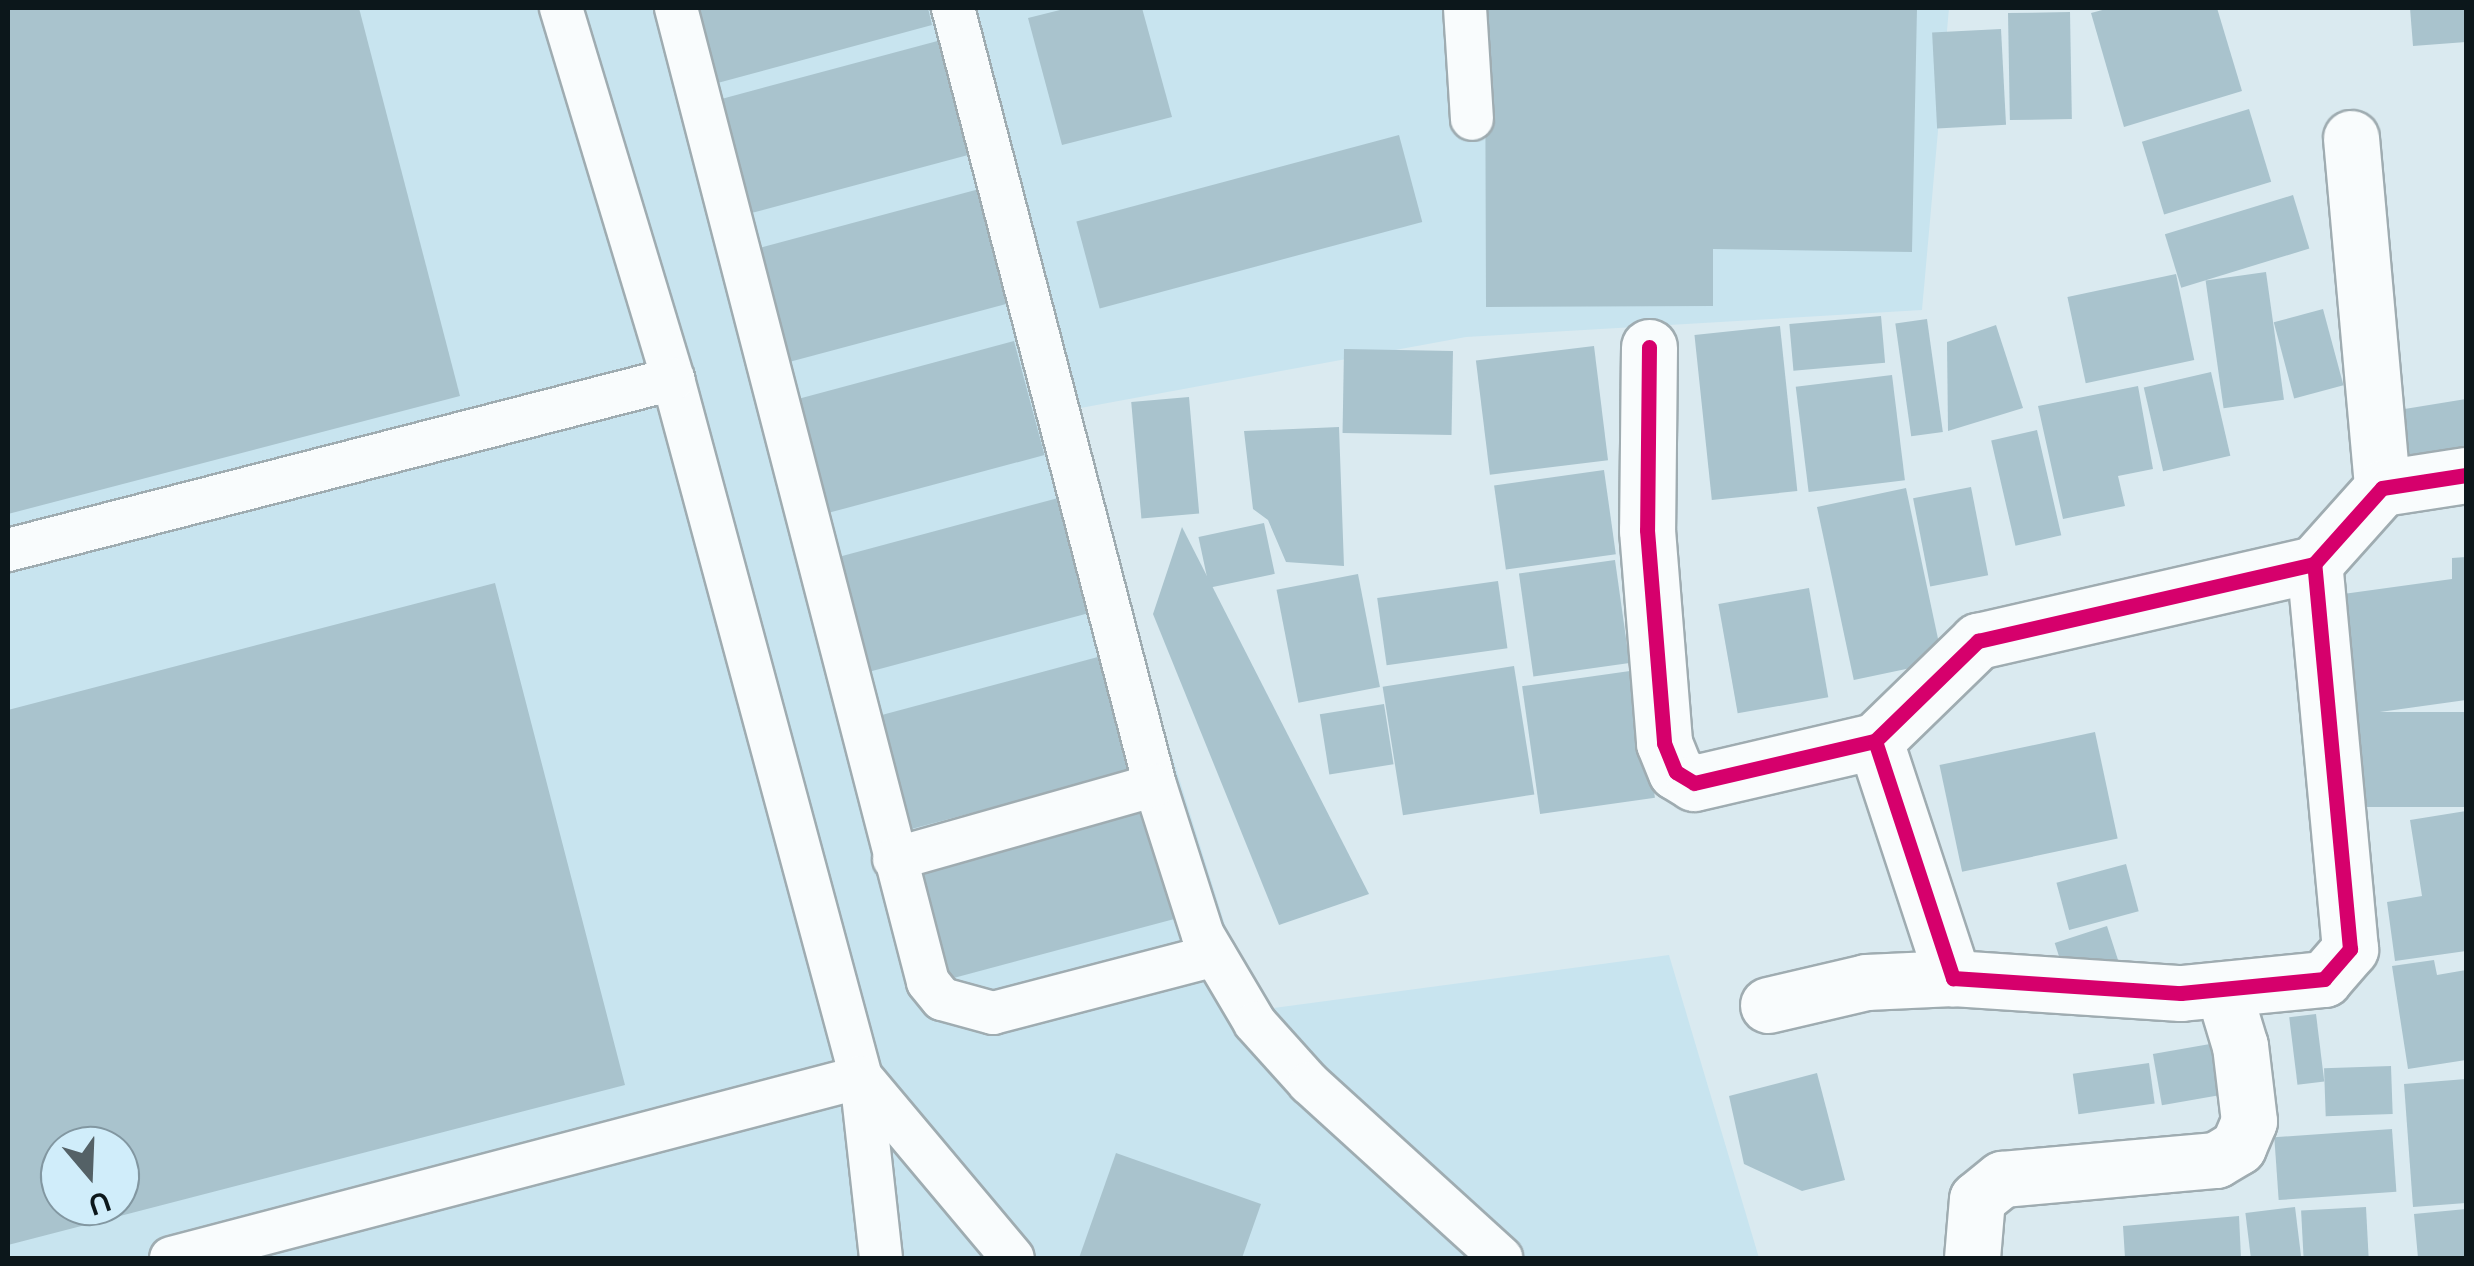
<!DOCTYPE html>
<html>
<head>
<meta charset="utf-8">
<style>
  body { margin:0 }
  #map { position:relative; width:2474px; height:1266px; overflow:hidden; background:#daeaf0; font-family:Raleway,sans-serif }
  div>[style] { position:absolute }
  .built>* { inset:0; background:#c8e4ef }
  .building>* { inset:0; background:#a9c3cd; transform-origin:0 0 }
  .roads { filter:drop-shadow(2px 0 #9facb1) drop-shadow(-2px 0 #9facb1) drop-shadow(0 2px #9facb1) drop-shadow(0 -2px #9facb1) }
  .lane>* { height:42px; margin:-21px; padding:0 21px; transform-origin:21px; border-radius:21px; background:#f9fcfd }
  .street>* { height:55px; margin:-27.5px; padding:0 27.5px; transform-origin:27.5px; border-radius:27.5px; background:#f9fcfd }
  .cycleway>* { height:15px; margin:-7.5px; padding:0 7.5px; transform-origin:7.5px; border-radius:7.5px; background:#d6006c }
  span { translate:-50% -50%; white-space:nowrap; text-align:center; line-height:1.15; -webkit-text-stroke:8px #d0edfa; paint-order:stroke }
  .frame { position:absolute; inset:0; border:10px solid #0c171b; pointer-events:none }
  .north { position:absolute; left:40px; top:1126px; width:100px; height:100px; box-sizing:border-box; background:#d0edfa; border:2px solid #8297a1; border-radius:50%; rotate:161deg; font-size:28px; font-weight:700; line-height:40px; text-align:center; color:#0c171b }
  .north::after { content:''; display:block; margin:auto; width:35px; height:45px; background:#546166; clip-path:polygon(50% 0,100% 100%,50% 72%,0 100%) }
</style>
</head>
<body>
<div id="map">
  <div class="built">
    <div style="clip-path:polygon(evenodd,8px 8px,1949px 8px,1922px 310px,1466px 337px,1064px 411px,1252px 1011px,1669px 955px,1759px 1258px,8px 1258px,8px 8px,60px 1146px,120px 1146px,120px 1206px,60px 1206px,60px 1146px)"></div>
  </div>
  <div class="building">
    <div style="clip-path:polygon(8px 8px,359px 8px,460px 396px,8px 514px)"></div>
    <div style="clip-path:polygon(678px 8px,928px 8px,932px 25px,699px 88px)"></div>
    <div style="clip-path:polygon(1068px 8px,1142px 8px,1172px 117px,1062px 145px,1028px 18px)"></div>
    <div style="clip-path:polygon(1485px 8px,1917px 8px,1912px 252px,1713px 249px,1713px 306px,1486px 307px)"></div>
    <div style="clip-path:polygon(2110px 8px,2217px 8px,2242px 91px,2124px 127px,2091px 13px)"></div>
    <div style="clip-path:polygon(2410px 8px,2466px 8px,2466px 42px,2413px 46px)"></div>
    <div style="left:2070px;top:12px;width:107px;height:62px;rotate:89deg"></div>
    <div style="left:2001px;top:29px;width:96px;height:69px;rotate:87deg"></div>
    <div style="left:945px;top:39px;width:118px;height:242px;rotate:75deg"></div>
    <div style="left:2249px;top:109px;width:76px;height:112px;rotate:73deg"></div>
    <div style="left:1399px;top:135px;width:90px;height:334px;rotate:75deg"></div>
    <div style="left:983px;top:188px;width:118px;height:241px;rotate:75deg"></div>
    <div style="left:2293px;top:195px;width:56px;height:134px;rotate:73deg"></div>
    <div style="left:2266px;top:272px;width:129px;height:61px;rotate:82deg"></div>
    <div style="left:2176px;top:274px;width:88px;height:111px;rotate:78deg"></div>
    <div style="left:2323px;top:309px;width:79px;height:51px;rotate:75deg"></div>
    <div style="left:1881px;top:316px;width:47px;height:92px;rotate:85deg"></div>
    <div style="left:1927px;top:319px;width:114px;height:32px;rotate:82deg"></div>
    <div style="clip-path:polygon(1996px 325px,2023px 408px,1948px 431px,1947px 342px)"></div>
    <div style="left:1780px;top:326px;width:166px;height:86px;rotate:84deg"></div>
    <div style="left:1014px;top:341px;width:118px;height:242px;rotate:75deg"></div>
    <div style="left:1594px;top:346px;width:115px;height:119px;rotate:83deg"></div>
    <div style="left:1344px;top:349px;width:109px;height:84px;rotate:1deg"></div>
    <div style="left:2211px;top:372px;width:86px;height:69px;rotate:77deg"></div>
    <div style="left:1892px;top:375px;width:106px;height:97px;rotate:83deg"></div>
    <div style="clip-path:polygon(2138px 386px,2153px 469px,2118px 476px,2125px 506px,2063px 519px,2038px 406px)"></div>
    <div style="left:1189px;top:397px;width:117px;height:58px;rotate:85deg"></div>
    <div style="clip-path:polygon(2466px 399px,2466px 466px,2390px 472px,2380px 413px)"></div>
    <div style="clip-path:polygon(1339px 427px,1344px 566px,1286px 562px,1268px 520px,1253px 509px,1244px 431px)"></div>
    <div style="left:2037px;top:430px;width:108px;height:47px;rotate:77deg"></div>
    <div style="left:1604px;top:470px;width:85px;height:111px;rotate:82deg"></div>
    <div style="left:1971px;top:487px;width:90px;height:59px;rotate:79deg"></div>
    <div style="left:1906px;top:488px;width:177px;height:91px;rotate:78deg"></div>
    <div style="left:1062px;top:497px;width:119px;height:241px;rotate:75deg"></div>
    <div style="left:1264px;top:523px;width:52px;height:67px;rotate:78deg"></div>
    <div style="clip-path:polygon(1182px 527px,1369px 894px,1279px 925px,1153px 614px)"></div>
    <div style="clip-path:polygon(2466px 557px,2466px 700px,2351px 716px,2336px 595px,2452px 579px,2452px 558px)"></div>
    <div style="left:1615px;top:560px;width:104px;height:97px;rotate:82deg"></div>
    <div style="left:1358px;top:574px;width:115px;height:83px;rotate:79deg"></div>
    <div style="left:1498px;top:581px;width:68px;height:122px;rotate:82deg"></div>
    <div style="clip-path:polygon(evenodd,495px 583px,625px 1085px,8px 1245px,8px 710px,495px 583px,60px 1146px,120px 1146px,120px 1206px,60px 1206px,60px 1146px)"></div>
    <div style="left:1809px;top:588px;width:111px;height:92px;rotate:80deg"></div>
    <div style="left:1109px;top:654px;width:118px;height:241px;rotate:75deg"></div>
    <div style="left:1514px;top:666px;width:130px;height:133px;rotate:81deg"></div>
    <div style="left:1637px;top:670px;width:129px;height:116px;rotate:82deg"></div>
    <div style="left:1384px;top:704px;width:61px;height:65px;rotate:81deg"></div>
    <div style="left:2466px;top:712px;width:95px;height:120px;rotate:90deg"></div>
    <div style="left:2095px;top:732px;width:109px;height:159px;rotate:78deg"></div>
    <div style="left:1151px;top:802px;width:119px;height:242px;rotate:75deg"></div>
    <div style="clip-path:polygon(2466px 811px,2466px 951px,2395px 961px,2387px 902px,2422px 896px,2410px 820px)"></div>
    <div style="left:2126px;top:864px;width:49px;height:72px;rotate:75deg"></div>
    <div style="left:2107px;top:926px;width:42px;height:55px;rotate:72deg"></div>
    <div style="clip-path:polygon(2434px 960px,2437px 975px,2466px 970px,2466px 1060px,2408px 1069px,2392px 966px)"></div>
    <div style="left:2316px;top:1014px;width:68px;height:27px;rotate:83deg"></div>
    <div style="left:2210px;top:1044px;width:52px;height:58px;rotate:80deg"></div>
    <div style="left:2149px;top:1063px;width:41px;height:77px;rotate:82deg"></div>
    <div style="left:2391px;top:1066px;width:48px;height:67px;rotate:88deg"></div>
    <div style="clip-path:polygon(1817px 1073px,1845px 1180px,1802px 1191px,1744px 1164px,1729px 1096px)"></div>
    <div style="clip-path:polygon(2466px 1079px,2466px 1203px,2413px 1207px,2404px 1084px)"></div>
    <div style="left:2392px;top:1129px;width:63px;height:118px;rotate:86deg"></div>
    <div style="clip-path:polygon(1116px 1153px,1261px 1204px,1242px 1258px,1079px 1258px)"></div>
    <div style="left:2295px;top:1207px;width:51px;height:50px;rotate:83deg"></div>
    <div style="left:2366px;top:1207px;width:51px;height:65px;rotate:87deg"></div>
    <div style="clip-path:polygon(2466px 1209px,2466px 1258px,2418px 1258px,2414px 1214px)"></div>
    <div style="clip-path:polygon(2239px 1216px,2241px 1258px,2125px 1258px,2123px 1226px)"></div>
  </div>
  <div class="roads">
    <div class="lane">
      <div style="left:561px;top:8px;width:388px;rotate:73.2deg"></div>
      <div style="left:673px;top:379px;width:723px;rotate:74.93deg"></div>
      <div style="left:861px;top:1077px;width:182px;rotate:83.7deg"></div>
      <div style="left:676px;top:8px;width:1006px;rotate:75.49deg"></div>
      <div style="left:928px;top:982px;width:22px;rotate:51deg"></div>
      <div style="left:942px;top:999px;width:53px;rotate:15.4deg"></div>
      <div style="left:993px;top:1013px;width:229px;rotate:-14.6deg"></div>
      <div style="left:953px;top:8px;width:803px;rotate:75.43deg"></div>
      <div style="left:1155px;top:785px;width:157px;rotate:72.3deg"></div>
      <div style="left:1203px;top:935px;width:102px;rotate:59.4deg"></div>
      <div style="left:1255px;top:1023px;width:81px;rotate:48deg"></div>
      <div style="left:1309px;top:1083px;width:260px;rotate:42.3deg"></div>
      <div style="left:1465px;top:8px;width:111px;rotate:86.4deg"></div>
      <div style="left:8px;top:550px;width:687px;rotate:-14.42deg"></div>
      <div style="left:894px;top:859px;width:271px;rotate:-15.8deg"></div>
      <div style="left:171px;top:1258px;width:713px;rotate:-14.7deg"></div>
      <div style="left:861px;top:1077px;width:236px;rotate:50deg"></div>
    </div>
    <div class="street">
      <div style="left:2351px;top:138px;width:351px;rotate:84.9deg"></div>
      <div style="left:1649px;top:347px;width:183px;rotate:90.6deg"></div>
      <div style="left:1647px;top:530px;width:214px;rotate:85.4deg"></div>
      <div style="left:1664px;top:743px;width:31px;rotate:68deg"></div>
      <div style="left:1676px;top:772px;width:21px;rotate:31deg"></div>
      <div style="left:1694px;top:783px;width:186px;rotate:-13.1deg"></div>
      <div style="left:1875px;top:741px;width:144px;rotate:-44.2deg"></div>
      <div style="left:1978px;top:641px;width:345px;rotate:-12.9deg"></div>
      <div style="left:2314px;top:564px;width:102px;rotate:-48.2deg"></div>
      <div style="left:2382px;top:488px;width:85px;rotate:-8.8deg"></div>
      <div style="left:1875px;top:741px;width:250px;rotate:71.8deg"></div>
      <div style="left:1953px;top:978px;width:228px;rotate:3.8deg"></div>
      <div style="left:2181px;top:993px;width:144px;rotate:-5.6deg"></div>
      <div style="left:2324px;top:979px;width:40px;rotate:-49deg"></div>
      <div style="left:2350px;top:949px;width:387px;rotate:-95.3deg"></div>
      <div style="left:1768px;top:1005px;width:101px;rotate:-13.2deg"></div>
      <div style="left:1866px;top:982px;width:87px;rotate:-2.6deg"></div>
      <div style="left:1972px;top:1258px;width:59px;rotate:-85.2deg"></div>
      <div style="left:1977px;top:1199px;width:32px;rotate:-39deg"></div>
      <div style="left:2002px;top:1179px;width:215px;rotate:-5.1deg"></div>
      <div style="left:2216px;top:1160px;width:26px;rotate:-31deg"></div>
      <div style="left:2238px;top:1147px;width:28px;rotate:-67deg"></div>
      <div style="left:2249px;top:1121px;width:76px;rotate:-96.8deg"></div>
      <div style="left:2240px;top:1046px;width:55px;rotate:-106.8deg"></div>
    </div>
  </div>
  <div class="cycleway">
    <div style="left:1649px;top:347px;width:183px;rotate:90.6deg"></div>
    <div style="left:1647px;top:530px;width:214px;rotate:85.4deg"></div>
    <div style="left:1664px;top:743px;width:31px;rotate:68deg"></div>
    <div style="left:1676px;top:772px;width:21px;rotate:31deg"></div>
    <div style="left:1694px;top:783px;width:186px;rotate:-13.1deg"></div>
    <div style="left:1875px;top:741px;width:144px;rotate:-44.2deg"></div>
    <div style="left:1978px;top:641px;width:345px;rotate:-12.9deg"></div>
    <div style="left:2314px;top:564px;width:102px;rotate:-48.2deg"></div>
    <div style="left:2382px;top:488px;width:85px;rotate:-8.8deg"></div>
    <div style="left:1875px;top:741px;width:250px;rotate:71.8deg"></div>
    <div style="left:1953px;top:978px;width:228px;rotate:3.8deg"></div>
    <div style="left:2181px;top:993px;width:144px;rotate:-5.6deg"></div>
    <div style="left:2324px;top:979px;width:40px;rotate:-49deg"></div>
    <div style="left:2350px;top:949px;width:387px;rotate:-95.3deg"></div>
  </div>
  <div class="frame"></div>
  <div class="north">U</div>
</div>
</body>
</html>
